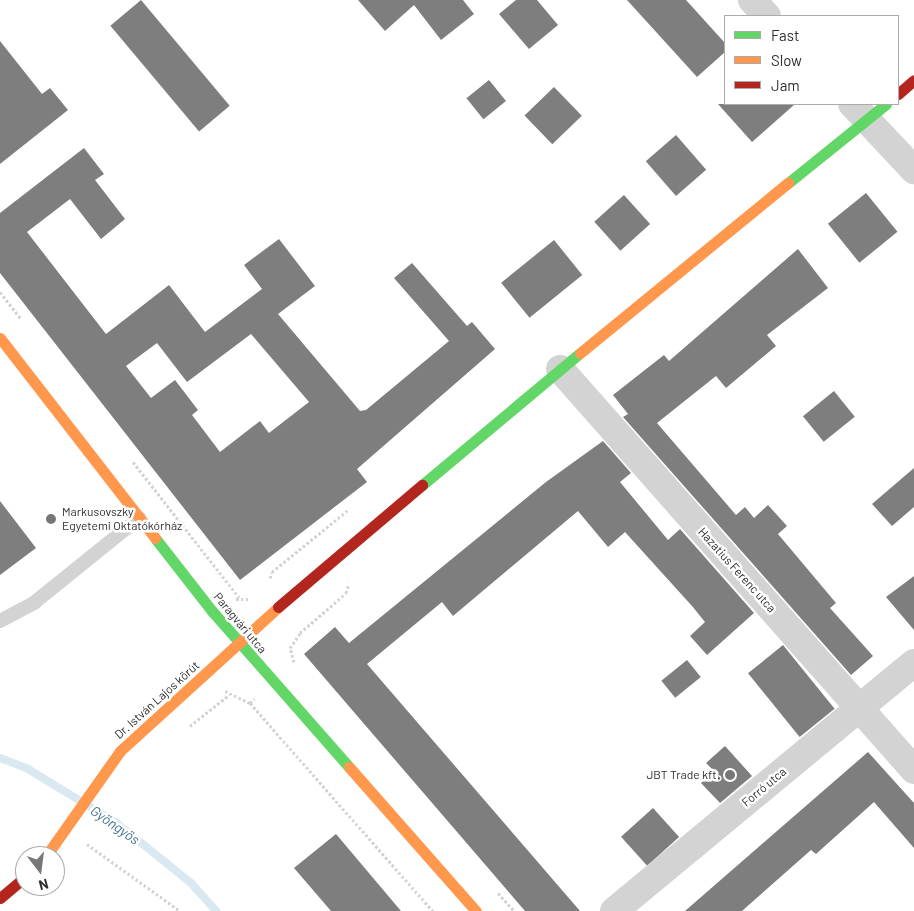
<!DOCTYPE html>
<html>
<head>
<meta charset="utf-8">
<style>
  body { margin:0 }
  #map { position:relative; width:914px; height:911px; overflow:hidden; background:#fff; font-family:Barlow,sans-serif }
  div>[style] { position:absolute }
  .stream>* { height:8px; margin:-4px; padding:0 4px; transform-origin:4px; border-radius:4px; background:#d9e8f1 }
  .building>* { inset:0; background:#7e7e7e; transform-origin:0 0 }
  .path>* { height:3px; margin-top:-1.5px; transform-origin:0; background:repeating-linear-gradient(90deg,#d3d3d3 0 2.5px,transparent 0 5px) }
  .lane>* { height:14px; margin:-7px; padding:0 7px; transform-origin:7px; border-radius:7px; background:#d3d3d3 }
  .street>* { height:28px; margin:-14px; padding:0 14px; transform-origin:14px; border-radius:14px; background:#d3d3d3 }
  .fast>* { height:11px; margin:-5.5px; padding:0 5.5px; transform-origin:5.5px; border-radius:5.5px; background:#63d668 }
  .slow>* { height:11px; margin:-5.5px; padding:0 5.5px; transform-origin:5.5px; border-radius:5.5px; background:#ff974d }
  .jam>* { height:11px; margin:-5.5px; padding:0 5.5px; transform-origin:5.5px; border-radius:5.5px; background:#b3261e }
  .dots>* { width:14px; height:14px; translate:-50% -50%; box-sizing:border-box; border:2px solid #fff; border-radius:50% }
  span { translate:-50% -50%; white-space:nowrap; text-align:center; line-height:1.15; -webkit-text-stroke:5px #fff; paint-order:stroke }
  .poi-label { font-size:12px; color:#2e2e2e }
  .left { translate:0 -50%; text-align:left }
  .right { translate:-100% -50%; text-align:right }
  .street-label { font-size:12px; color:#2e2e2e }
  .water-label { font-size:14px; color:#3e708e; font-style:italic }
  .legend { position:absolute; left:724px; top:15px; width:175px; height:90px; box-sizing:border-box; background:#fff; border:1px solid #ababab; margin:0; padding:6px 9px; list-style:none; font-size:15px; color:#2e2e2e }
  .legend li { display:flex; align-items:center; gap:10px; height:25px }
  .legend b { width:25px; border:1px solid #ababab }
  .north { position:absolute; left:15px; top:846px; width:50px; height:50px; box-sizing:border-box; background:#fff; border:1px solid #ababab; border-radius:50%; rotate:165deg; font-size:14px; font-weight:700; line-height:20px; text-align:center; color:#2e2e2e }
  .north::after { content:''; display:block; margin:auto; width:18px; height:22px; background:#777; clip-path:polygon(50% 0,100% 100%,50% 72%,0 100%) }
</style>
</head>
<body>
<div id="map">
  <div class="stream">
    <div style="left:0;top:758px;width:30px;rotate:21deg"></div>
    <div style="left:28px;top:769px;width:105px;rotate:31.4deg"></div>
    <div style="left:118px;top:824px;width:94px;rotate:38.9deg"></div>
    <div style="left:191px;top:883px;width:38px;rotate:48deg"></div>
  </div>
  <div class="building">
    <div style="left:141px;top:0;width:138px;height:40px;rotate:50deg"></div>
    <div style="clip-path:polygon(358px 0,463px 0,474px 14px,441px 40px,414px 5px,385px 31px)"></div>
    <div style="clip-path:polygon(516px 0,537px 0,558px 25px,529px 49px,499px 14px)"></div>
    <div style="clip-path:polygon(627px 0,686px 0,725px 43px,725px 52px,697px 77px)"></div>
    <div style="clip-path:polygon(0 41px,42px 94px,50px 88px,68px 110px,0 164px)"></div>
    <div style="left:489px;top:80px;width:27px;height:29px;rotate:51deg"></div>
    <div style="left:554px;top:87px;width:40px;height:41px;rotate:46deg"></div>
    <div style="clip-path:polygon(718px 104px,795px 104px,752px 142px)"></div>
    <div style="left:676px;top:135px;width:46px;height:40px;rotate:49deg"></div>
    <div style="clip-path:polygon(evenodd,84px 148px,104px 174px,95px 180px,125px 219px,101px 239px,70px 199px,27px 232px,106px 334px,169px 285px,205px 332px,262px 289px,244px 265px,279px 239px,315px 286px,278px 314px,360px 411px,366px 410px,449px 341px,394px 278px,412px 263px,467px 326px,472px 322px,495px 349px,357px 469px,367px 482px,240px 580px,0 273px,0 213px,84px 148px,251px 334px,309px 402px,269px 433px,260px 421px,220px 452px,192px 415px,198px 410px,175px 380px,151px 398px,126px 366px,157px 343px,187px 382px,251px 334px)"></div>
    <div style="left:866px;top:193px;width:50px;height:49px;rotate:51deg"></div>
    <div style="left:624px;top:195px;width:39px;height:40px;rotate:48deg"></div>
    <div style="left:554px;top:240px;width:45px;height:68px;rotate:51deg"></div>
    <div style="clip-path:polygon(798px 249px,828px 288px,767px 335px,776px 346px,726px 388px,716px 376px,657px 423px,736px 515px,745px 507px,754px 518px,768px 505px,787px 526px,778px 534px,836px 603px,830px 608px,873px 656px,851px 675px,623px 417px,628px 414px,613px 395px,664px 355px,669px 361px)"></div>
    <div style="left:834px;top:391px;width:33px;height:40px;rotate:51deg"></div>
    <div style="clip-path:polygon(603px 441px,631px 473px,620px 482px,668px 540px,680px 529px,754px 613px,707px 655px,690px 636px,705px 622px,692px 606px,625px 532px,608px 547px,578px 511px,453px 616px,442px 602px,367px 664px,580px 911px,525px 911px,304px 654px,335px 627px,349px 643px,546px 482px)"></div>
    <div style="clip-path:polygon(914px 468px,914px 507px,892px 526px,872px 504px)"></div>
    <div style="clip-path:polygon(0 501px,36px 548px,0 575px)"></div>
    <div style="clip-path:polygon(914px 576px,914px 630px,886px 597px)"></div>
    <div style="left:783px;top:645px;width:82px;height:45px;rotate:51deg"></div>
    <div style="left:687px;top:660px;width:22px;height:33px;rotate:51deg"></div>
    <div style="clip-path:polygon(725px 746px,752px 776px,720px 803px,701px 783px,714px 771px,706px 763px)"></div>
    <div style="clip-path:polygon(868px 752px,914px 803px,914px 848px,874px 802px,816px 854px,811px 850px,742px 911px,685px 911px)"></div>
    <div style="left:653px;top:808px;width:39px;height:43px;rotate:48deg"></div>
    <div style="clip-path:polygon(336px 834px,401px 911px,331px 911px,294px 868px)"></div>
  </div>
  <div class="path">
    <div style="left:0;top:292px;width:34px;rotate:52deg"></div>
    <div style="left:133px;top:462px;width:172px;rotate:51.9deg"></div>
    <div style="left:270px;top:578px;width:6px;rotate:-72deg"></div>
    <div style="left:272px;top:572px;width:99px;rotate:-39.3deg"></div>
    <div style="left:236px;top:599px;width:13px"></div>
    <div style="left:294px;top:662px;width:15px;rotate:-106deg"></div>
    <div style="left:290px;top:648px;width:18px;rotate:-56deg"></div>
    <div style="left:300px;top:633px;width:61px;rotate:-41deg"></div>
    <div style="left:346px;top:593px;width:10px;rotate:-73deg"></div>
    <div style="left:225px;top:691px;width:28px;rotate:26deg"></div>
    <div style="left:250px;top:703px;width:6px;rotate:-45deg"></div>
    <div style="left:250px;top:703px;width:277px;rotate:48.7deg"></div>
    <div style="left:190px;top:726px;width:50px;rotate:-38.5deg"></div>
    <div style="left:87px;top:844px;width:115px;rotate:35.8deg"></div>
    <div style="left:498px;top:893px;width:24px;rotate:48deg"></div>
  </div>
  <div class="lane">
    <div style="left:0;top:621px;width:40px;rotate:-28deg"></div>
    <div style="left:35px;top:602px;width:134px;rotate:-38.9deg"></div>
  </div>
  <div class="street">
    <div style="left:752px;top:0;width:22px;rotate:47deg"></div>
    <div style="left:852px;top:104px;width:91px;rotate:46.8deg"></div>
    <div style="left:560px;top:369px;width:535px;rotate:48.56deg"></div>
    <div style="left:614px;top:911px;width:389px;rotate:-39.6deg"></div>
  </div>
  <div class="fast">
    <div style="left:788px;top:183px;width:126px;rotate:-38.9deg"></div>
    <div style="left:422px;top:485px;width:206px;rotate:-39.9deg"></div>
    <div style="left:155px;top:538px;width:93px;rotate:52deg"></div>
    <div style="left:212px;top:611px;width:208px;rotate:48.7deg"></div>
  </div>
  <div class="slow">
    <div style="left:0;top:338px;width:253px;rotate:52.2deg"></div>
    <div style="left:580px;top:353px;width:269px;rotate:-39.3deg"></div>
    <div style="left:349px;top:767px;width:192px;rotate:48.6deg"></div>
    <div style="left:46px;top:856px;width:128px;rotate:-54.8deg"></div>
    <div style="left:120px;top:751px;width:214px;rotate:-42.3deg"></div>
  </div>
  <div class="jam">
    <div style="left:898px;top:94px;width:21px;rotate:-41deg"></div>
    <div style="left:278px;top:607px;width:189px;rotate:-40.3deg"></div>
    <div style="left:0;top:898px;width:33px;rotate:-40deg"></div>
  </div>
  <div class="dots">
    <div style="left:51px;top:519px;background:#777"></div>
    <div style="left:730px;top:775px;background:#777"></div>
  </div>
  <div class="poi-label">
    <span class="left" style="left:62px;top:519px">Markusovszky<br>Egyetemi Oktatókórház</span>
    <span class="right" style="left:720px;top:775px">JBT Trade kft.</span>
  </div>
  <div class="street-label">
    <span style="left:737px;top:570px;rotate:48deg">Hazatius Ferenc utca</span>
    <span style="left:240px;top:623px;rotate:50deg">Paragvári utca</span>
    <span style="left:157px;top:700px;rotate:-42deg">Dr. István Lajos körút</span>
    <span style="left:764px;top:787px;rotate:-40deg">Forró utca</span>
  </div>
  <div class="water-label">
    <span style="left:115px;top:825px;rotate:35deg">Gyöngyös</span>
  </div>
  <ul class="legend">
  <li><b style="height:6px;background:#63d668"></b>Fast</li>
  <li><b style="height:6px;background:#ff974d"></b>Slow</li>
  <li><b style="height:6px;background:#b3261e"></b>Jam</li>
  </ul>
  <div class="north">N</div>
</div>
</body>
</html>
